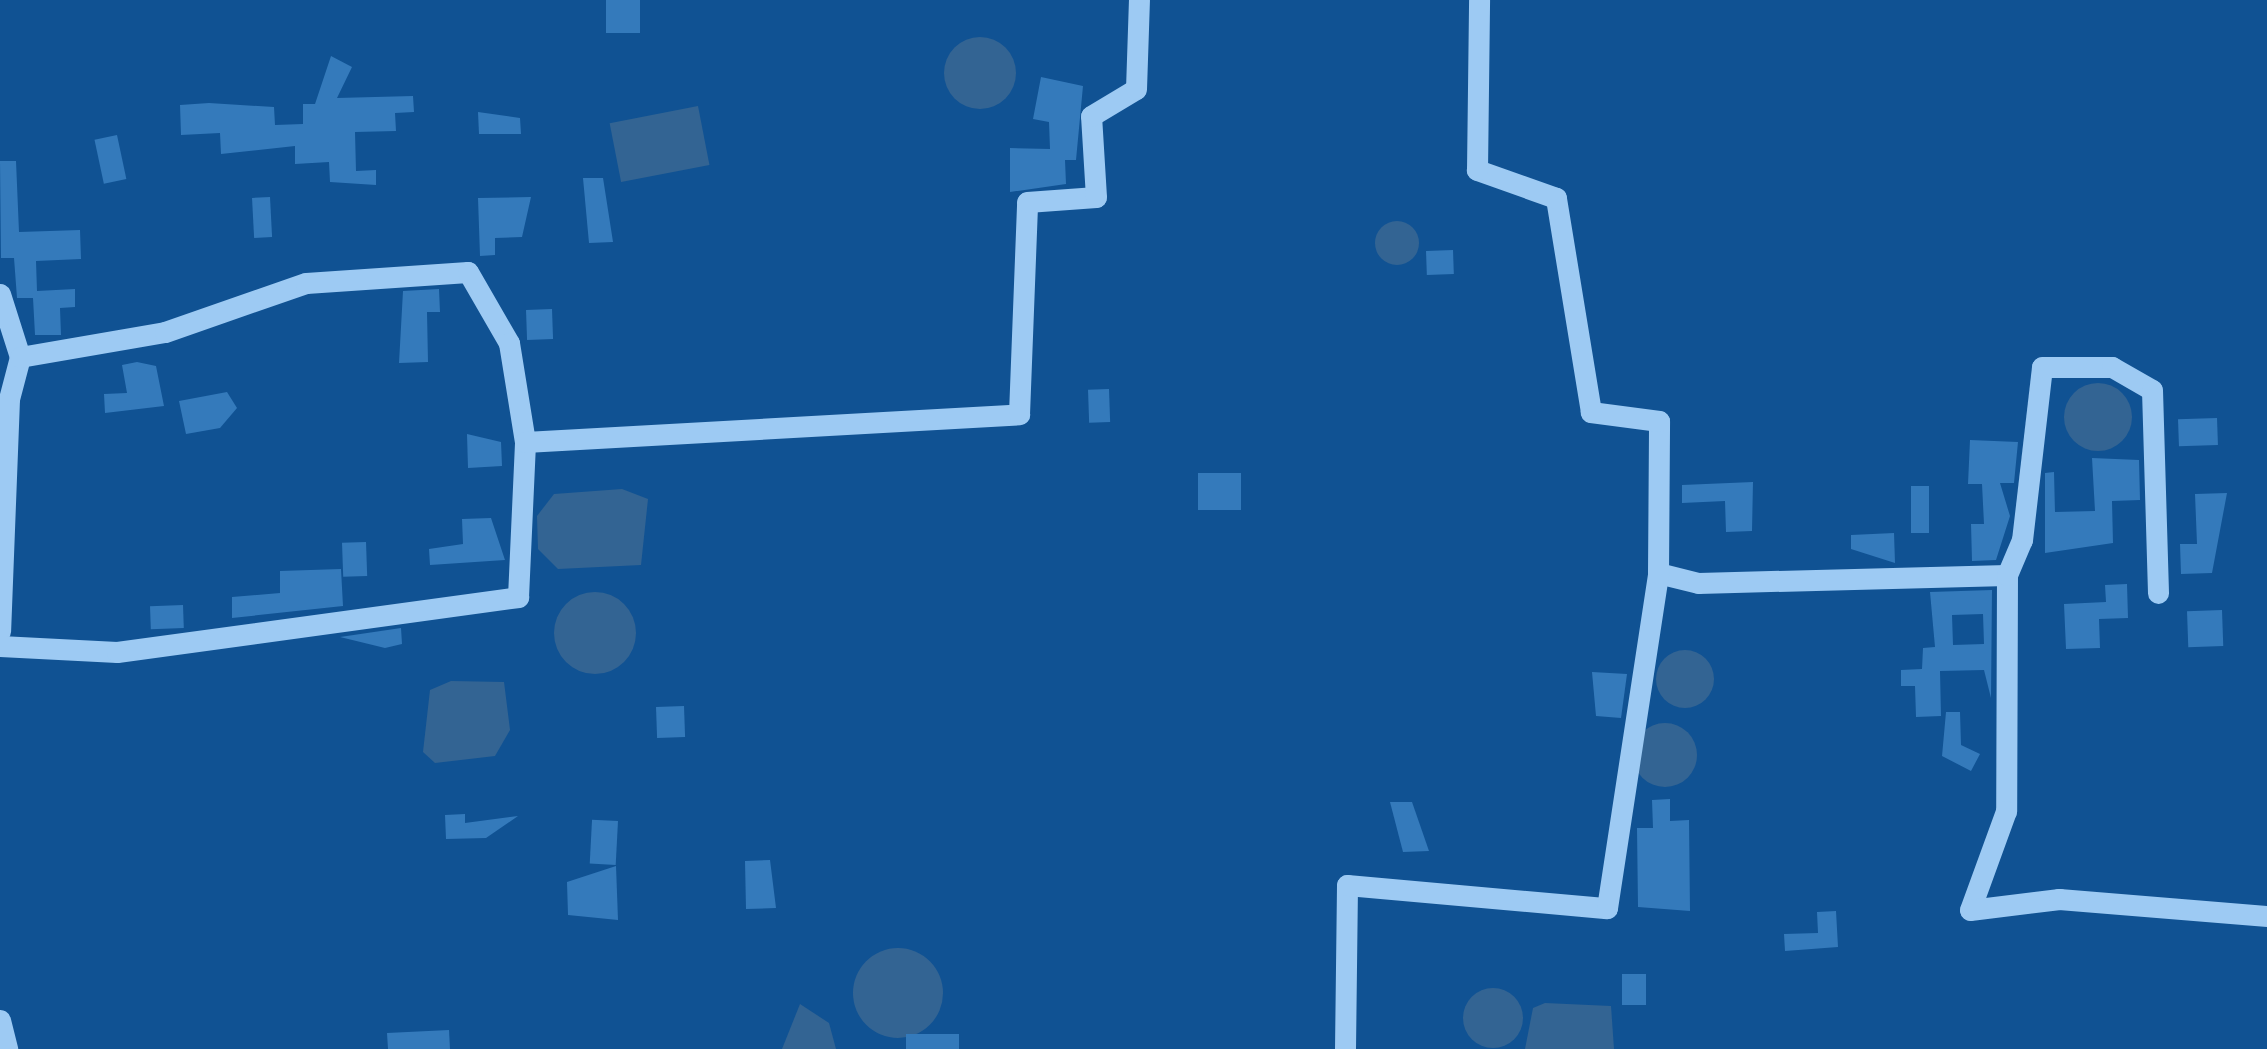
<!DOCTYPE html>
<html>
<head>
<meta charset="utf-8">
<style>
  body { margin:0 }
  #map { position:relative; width:2267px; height:1049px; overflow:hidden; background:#105293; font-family:Poppins,sans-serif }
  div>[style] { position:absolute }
  .water>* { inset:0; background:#336493; transform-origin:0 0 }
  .round { border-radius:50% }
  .building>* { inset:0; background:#347abb; transform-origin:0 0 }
  .minor>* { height:21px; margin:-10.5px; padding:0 10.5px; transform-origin:10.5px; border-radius:10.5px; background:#9dcaf3 }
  span { translate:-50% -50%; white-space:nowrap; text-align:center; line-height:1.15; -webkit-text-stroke:9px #105293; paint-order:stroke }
</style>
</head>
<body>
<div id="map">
  <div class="water">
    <div class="round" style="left:944px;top:37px;width:72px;height:72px"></div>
    <div style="left:698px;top:106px;width:60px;height:90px;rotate:79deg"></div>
    <div class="round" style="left:1375px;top:221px;width:44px;height:44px"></div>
    <div class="round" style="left:2064px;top:383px;width:68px;height:68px"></div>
    <div style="clip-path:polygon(622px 489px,648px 499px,641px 565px,558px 569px,538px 549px,537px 516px,554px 494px)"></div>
    <div class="round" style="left:554px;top:592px;width:82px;height:82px"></div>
    <div class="round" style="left:1656px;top:650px;width:58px;height:58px"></div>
    <div style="clip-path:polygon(451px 681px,504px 682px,510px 730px,495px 756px,435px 763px,423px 752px,430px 690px)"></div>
    <div class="round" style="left:1633px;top:723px;width:64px;height:64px"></div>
    <div class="round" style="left:853px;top:948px;width:90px;height:90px"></div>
    <div class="round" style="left:1463px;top:988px;width:60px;height:60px"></div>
    <div style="clip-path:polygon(1545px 1003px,1611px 1006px,1614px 1049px,1525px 1049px,1533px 1008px)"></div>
    <div style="clip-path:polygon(800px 1004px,829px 1023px,836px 1049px,782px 1049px)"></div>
  </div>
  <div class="building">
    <div style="left:606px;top:0;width:34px;height:33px"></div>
    <div style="clip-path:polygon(331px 56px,352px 67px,337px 98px,413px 96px,414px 112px,395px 113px,396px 131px,355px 132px,356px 171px,376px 170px,376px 185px,330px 182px,329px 162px,295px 164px,295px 146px,221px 154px,220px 133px,181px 135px,180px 105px,209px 103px,274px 107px,275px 125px,303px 124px,303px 104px,315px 104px)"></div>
    <div style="clip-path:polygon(1041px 77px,1083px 86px,1076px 160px,1065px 160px,1066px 184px,1010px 192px,1010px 148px,1050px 149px,1049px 122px,1033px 119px)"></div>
    <div style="clip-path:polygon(478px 112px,520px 118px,521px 134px,479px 134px)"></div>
    <div style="left:117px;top:135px;width:45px;height:23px;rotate:78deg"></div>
    <div style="clip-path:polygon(0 161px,16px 161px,19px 232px,80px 230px,81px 259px,36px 261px,37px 291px,75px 289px,75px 307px,60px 308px,61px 335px,35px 335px,33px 298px,17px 298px,14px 258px,1px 258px)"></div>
    <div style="clip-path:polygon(583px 178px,603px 178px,613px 242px,589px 243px)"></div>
    <div style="left:270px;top:197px;width:40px;height:18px;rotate:87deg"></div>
    <div style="clip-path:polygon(531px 197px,522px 237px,495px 238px,495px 255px,480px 256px,478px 198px)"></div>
    <div style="left:1453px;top:250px;width:24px;height:27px;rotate:88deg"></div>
    <div style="clip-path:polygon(439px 289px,440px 312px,427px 312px,428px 362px,399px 363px,403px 291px)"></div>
    <div style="left:552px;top:309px;width:30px;height:26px;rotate:88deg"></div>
    <div style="clip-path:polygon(137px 362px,156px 366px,164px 406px,105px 413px,104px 394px,127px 393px,122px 365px)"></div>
    <div style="left:1109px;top:389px;width:33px;height:21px;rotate:88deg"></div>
    <div style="clip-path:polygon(227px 392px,237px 408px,220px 428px,186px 434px,179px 401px)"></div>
    <div style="left:2217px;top:418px;width:27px;height:39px;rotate:88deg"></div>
    <div style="clip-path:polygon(467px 434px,501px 442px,502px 466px,468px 468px)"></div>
    <div style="clip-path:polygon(1970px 440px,2018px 442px,2014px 483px,2000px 483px,2010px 516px,1996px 560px,1972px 561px,1971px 524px,1984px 524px,1982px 484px,1968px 484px)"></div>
    <div style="clip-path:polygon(2092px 458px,2139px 460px,2140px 500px,2112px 501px,2113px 543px,2045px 553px,2045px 473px,2054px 472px,2055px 512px,2095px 511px)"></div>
    <div style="left:1198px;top:473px;width:43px;height:37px"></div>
    <div style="clip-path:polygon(1753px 482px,1752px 531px,1726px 532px,1725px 501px,1682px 503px,1682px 485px)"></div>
    <div style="left:1911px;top:486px;width:18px;height:47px"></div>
    <div style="clip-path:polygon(2227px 493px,2212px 573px,2181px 574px,2180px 544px,2197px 544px,2195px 494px)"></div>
    <div style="clip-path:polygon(491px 518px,505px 560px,430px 565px,429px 549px,463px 544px,462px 519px)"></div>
    <div style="clip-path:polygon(1894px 533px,1895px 563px,1851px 549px,1851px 535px)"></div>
    <div style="left:366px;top:542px;width:34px;height:24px;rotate:88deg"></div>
    <div style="clip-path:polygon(341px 569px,343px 606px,232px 618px,232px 597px,280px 593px,280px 571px)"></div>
    <div style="clip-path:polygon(2127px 584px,2128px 618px,2099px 619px,2100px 648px,2066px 649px,2064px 604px,2106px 602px,2105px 585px)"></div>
    <div style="clip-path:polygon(evenodd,1992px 590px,1991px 698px,1984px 670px,1940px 671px,1941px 716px,1916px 717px,1915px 686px,1901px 686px,1901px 670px,1922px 669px,1923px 648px,1935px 647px,1930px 592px,1992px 590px,1983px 614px,1984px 644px,1953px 645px,1952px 615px,1983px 614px)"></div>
    <div style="left:183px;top:605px;width:23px;height:33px;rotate:88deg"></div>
    <div style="left:2222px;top:610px;width:36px;height:35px;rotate:88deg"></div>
    <div style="clip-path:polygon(401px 628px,402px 644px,385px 648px,340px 637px)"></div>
    <div style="clip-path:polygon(1592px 672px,1627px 674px,1621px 718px,1596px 716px)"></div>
    <div style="left:684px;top:706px;width:31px;height:28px;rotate:88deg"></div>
    <div style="clip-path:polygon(1946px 712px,1960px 712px,1961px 745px,1980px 754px,1971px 771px,1942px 756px)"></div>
    <div style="clip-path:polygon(1670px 799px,1670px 821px,1689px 820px,1690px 911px,1638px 907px,1637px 828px,1653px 828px,1652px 800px)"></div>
    <div style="clip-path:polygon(1390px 802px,1412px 802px,1429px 851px,1403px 852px)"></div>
    <div style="clip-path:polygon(465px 814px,465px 823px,518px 816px,486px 838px,446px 839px,445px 815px)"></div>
    <div style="left:618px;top:821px;width:44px;height:26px;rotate:93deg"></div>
    <div style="clip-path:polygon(770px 860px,776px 908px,746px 909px,745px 861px)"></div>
    <div style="clip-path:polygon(616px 866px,618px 920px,568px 915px,567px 882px)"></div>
    <div style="clip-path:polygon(1836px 911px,1838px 947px,1785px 951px,1784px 934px,1818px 933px,1817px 912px)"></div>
    <div style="left:1622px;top:974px;width:24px;height:31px"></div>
    <div style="clip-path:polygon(449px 1030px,450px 1049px,388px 1049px,387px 1033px)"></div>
    <div style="left:959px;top:1034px;width:15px;height:53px;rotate:90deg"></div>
  </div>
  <div class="minor">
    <div style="left:0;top:294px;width:66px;rotate:72.4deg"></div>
    <div style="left:20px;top:357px;width:43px;rotate:104.7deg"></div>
    <div style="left:9px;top:399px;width:232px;rotate:92.2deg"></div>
    <div style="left:20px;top:357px;width:147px;rotate:-9.8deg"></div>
    <div style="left:165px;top:332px;width:149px;rotate:-19.2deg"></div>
    <div style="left:306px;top:283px;width:162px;rotate:-3.9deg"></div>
    <div style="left:468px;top:272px;width:82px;rotate:60deg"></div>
    <div style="left:509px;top:343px;width:100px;rotate:80.8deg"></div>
    <div style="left:1658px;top:573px;width:41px;rotate:14deg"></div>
    <div style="left:1698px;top:583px;width:309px;rotate:-1.5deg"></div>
    <div style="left:2007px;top:575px;width:236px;rotate:90.2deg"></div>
    <div style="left:2006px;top:811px;width:105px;rotate:110deg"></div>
    <div style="left:1970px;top:910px;width:90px;rotate:-7deg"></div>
    <div style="left:2059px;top:899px;width:209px;rotate:4.7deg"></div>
    <div style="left:2007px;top:575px;width:38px;rotate:-67deg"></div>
    <div style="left:2022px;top:540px;width:174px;rotate:-83.4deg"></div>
    <div style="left:2042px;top:367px;width:70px"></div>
    <div style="left:2112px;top:367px;width:46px;rotate:29.9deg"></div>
    <div style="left:2152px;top:390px;width:203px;rotate:88.3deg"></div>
    <div style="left:0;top:646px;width:117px;rotate:2.9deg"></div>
    <div style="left:117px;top:652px;width:405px;rotate:-7.8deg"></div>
    <div style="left:518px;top:597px;width:155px;rotate:-87.4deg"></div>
    <div style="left:525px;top:442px;width:495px;rotate:-3.2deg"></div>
    <div style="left:1019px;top:414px;width:212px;rotate:-87.8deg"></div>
    <div style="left:1027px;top:202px;width:69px;rotate:-4.1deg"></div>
    <div style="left:1096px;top:197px;width:81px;rotate:-93.5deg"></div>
    <div style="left:1091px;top:116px;width:52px;rotate:-31deg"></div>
    <div style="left:1136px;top:89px;width:89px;rotate:-88.1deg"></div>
    <div style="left:0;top:1020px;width:30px;rotate:76deg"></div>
    <div style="left:1345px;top:1049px;width:164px;rotate:-89.3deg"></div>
    <div style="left:1347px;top:885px;width:261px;rotate:5.1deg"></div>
    <div style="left:1607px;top:908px;width:339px;rotate:-81.3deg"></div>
    <div style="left:1658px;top:573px;width:152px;rotate:-89.6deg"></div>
    <div style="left:1659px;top:421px;width:69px;rotate:-172.5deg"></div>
    <div style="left:1591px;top:412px;width:217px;rotate:-99.3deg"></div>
    <div style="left:1556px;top:198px;width:84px;rotate:-160.5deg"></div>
    <div style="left:1477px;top:170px;width:170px;rotate:-89.3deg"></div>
  </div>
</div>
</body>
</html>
